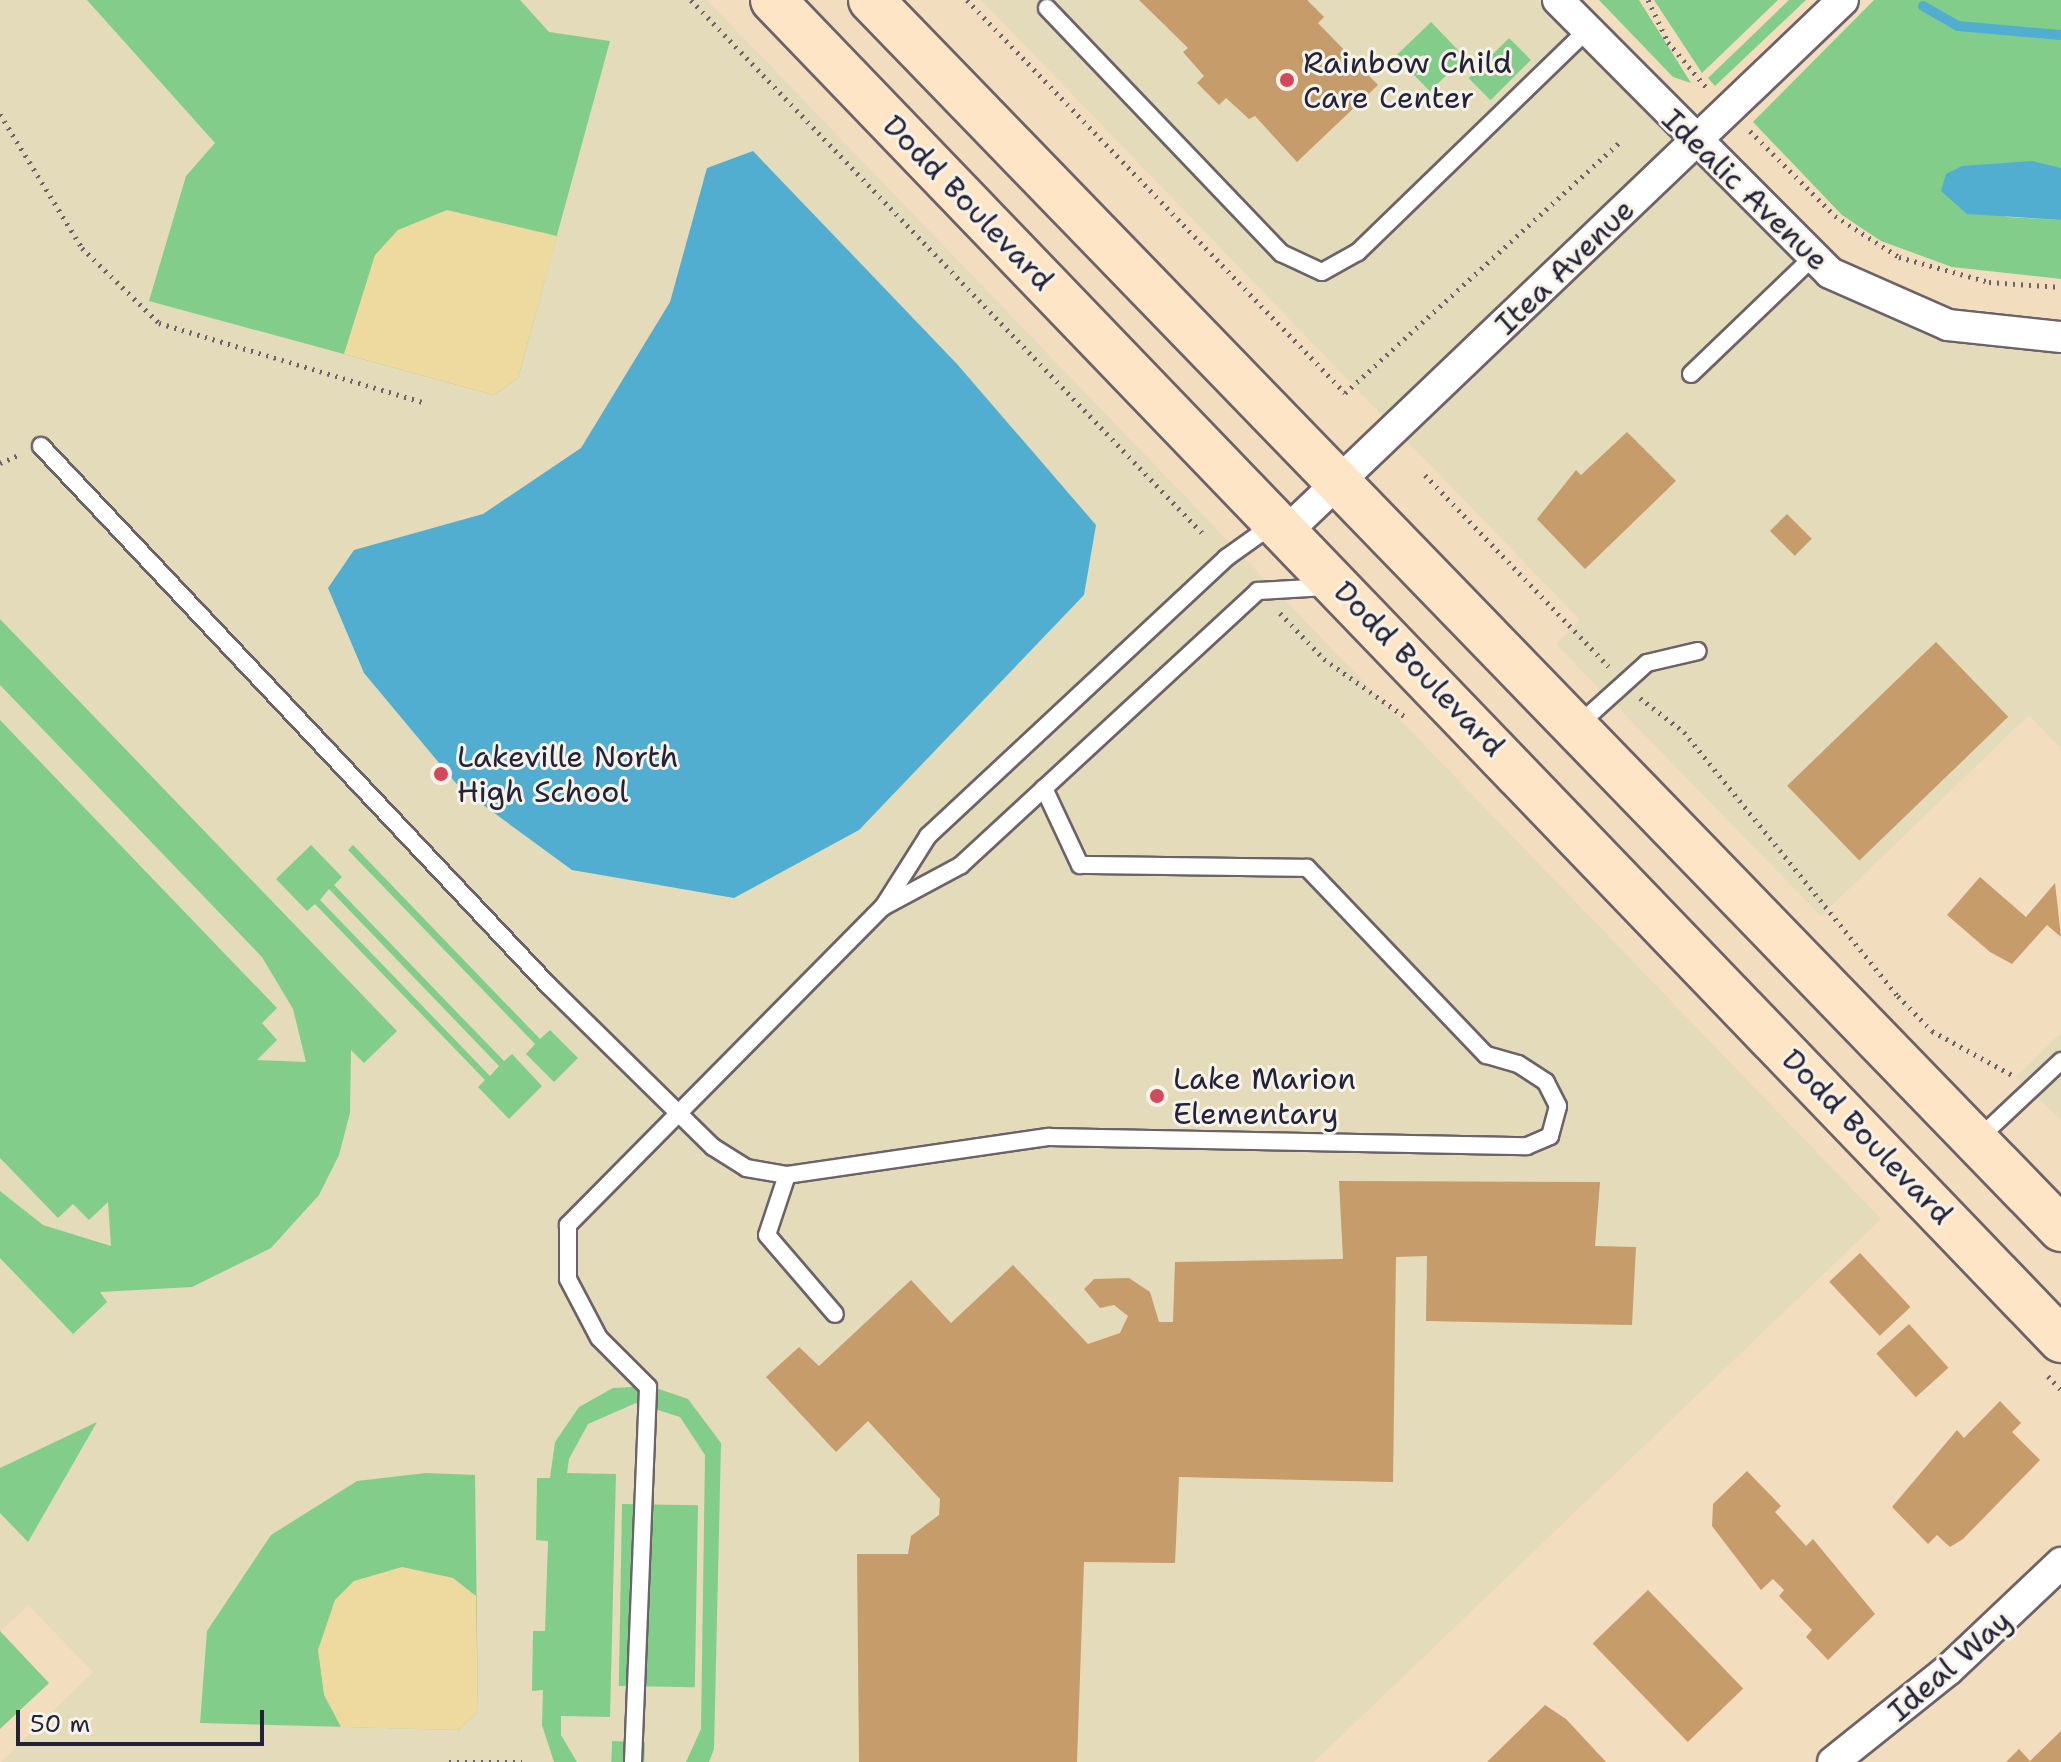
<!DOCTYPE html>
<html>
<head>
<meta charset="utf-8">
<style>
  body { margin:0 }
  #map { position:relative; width:2061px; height:1762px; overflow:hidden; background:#f2ddbf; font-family:"Shantell Sans",sans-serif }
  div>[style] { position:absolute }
  .built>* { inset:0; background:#e4dbba }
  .green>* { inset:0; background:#83cd8a; transform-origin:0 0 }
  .sand>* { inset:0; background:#eeda9e }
  .water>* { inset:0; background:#51aed0 }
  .stream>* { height:10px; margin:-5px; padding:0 5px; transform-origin:5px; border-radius:5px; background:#51aed0 }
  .building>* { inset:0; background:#c59c6a; transform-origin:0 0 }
  .path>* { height:5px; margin-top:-2.5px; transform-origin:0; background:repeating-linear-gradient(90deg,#6b6369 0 2px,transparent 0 8px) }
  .roads { filter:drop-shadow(2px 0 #6b6369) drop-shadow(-2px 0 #6b6369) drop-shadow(0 2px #6b6369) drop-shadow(0 -2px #6b6369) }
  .lane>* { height:16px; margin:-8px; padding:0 8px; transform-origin:8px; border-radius:8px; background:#fff }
  .street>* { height:30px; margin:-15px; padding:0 15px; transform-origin:15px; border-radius:15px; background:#fff }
  .secondary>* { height:44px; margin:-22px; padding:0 22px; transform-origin:22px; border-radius:22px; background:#fde5c5 }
  .dots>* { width:22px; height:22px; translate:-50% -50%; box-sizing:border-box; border:4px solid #f7f3e8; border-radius:50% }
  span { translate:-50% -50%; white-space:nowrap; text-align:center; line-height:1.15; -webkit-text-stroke:6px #f7f3e8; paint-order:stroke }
  .poi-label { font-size:30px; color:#22223b }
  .left { translate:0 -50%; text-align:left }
  .street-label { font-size:30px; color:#22223b }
  .scale { position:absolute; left:16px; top:1710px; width:248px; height:36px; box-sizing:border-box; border:4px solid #22223b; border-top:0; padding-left:10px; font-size:24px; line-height:28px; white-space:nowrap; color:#22223b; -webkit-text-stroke:6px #f7f3e8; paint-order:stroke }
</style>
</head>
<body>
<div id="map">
  <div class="built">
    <div style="clip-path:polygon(0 0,707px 0,1881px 1219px,1314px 1762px,1px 1762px,93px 1672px,28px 1605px,0 1632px)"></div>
    <div style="clip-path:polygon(981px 0,1558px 0,1855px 289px,2061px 337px,2061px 749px,2029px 715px,1821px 916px,1556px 644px,1580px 620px)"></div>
    <div style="clip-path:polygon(2061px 1033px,2061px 1120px,2016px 1077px)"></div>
  </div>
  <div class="green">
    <div style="clip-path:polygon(87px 0,520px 0,549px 32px,610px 41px,518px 378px,494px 395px,149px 301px,186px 176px,215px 143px)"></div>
    <div style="clip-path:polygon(1599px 0,1639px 0,1691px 83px,1673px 77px)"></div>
    <div style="clip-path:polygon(1654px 0,1778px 0,1702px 73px)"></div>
    <div style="clip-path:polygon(1789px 0,1806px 0,1715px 86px,1708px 78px)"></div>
    <div style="clip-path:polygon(1874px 0,2061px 0,2061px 168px,1962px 166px,2006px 217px,2061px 220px,2061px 279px,1952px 267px,1881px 241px,1842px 215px,1753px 122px)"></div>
    <div style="left:1431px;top:22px;width:49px;height:49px;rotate:46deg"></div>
    <div style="left:1509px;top:38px;width:31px;height:57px;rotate:45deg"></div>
    <div style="clip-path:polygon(0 619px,397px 1031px,364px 1063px,351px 1050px,350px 1113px,339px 1155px,319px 1195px,271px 1248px,192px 1287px,100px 1292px,107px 1302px,73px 1334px,0 1258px,0 1191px,43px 1225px,111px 1246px,108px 1202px,89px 1220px,73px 1204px,58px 1218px,0 1158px,0 720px,277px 1008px,262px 1023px,277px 1040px,257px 1060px,306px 1062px,293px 1009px,262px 957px,0 685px)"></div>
    <div style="clip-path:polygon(evenodd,311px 845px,342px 877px,334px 885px,504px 1061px,512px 1054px,542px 1086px,509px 1119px,478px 1087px,485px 1080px,315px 904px,307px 911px,276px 879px,311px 845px,329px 889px,499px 1066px,490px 1076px,320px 900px,329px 889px)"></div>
    <div style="clip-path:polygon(353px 845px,540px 1039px,550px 1030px,578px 1058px,554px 1082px,526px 1054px,535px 1044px,348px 850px)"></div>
    <div style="clip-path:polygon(650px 1386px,688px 1399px,721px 1443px,714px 1749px,709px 1762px,686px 1762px,701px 1729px,705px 1455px,680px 1417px,636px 1403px,588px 1424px,569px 1459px,567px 1473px,616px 1474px,610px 1717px,561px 1716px,561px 1735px,577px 1762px,554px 1762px,542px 1725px,543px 1690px,532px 1691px,533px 1631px,545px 1631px,548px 1541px,536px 1540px,537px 1478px,550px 1478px,555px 1442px,579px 1407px,613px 1388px)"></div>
    <div style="clip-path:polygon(97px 1422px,28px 1542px,0 1513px,0 1468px)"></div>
    <div style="clip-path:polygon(426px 1473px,475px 1475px,478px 1711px,458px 1730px,200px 1723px,207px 1631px,271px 1535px,357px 1481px)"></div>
    <div style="left:622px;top:1504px;width:76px;height:182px;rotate:1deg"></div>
    <div style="clip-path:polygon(0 1631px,49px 1683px,0 1729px)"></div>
    <div style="left:612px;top:1741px;width:33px;height:21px;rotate:2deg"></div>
  </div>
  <div class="sand">
    <div style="clip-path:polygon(447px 210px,557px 236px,518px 378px,494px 395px,344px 354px,375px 255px,398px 230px)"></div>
    <div style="clip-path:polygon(402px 1567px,453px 1578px,476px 1596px,478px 1711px,458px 1730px,341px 1727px,324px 1695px,318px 1650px,335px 1600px,354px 1581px)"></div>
  </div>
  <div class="water">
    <div style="clip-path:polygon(753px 151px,957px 364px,1096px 525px,1084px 595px,859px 830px,734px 898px,572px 870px,460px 788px,364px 673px,328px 588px,354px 550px,483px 514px,581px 448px,670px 302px,707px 168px)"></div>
    <div style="clip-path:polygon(2032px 161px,2061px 168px,2061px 220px,1967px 214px,1941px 191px,1946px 174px,1962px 166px)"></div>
  </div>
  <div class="stream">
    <div style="left:1923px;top:6px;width:40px;rotate:29.7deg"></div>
    <div style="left:1958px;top:26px;width:103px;rotate:5deg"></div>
  </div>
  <div class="building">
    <div style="clip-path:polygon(1139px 0,1307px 0,1324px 17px,1318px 23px,1378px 85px,1297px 162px,1255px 116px,1249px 119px,1226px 98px,1219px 105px,1197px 83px,1204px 76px,1183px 52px,1188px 48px)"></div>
    <div style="clip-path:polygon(1627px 432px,1676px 481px,1585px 569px,1537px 519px,1576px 470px,1581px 475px)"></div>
    <div style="left:1787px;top:514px;width:35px;height:24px;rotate:45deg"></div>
    <div style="left:1936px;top:642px;width:104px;height:207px;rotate:46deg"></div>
    <div style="clip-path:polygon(1980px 877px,2026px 917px,2055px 883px,2061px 937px,2047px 925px,2012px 964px,1990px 952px,1947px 915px)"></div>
    <div style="clip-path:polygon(1339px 1181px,1600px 1182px,1595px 1246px,1636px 1247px,1632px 1325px,1426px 1321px,1427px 1256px,1396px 1257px,1393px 1482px,1179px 1477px,1175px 1563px,1084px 1562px,1077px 1762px,859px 1762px,857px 1554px,908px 1554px,911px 1536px,939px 1515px,940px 1499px,868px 1421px,836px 1452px,766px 1377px,799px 1347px,819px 1366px,911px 1280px,951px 1323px,1013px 1265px,1088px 1344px,1120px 1333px,1128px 1316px,1114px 1305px,1100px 1308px,1084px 1289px,1094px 1279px,1129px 1278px,1150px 1292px,1159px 1322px,1173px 1322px,1175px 1262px,1343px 1259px)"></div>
    <div style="left:1860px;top:1253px;width:74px;height:42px;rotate:47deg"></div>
    <div style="left:1909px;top:1324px;width:59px;height:44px;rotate:48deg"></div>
    <div style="clip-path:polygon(2000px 1401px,2021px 1423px,2012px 1432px,2040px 1460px,1963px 1539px,1950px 1547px,1937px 1535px,1928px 1544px,1892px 1507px,1957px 1430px,1964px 1438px)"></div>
    <div style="clip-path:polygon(1747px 1471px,1781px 1506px,1775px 1512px,1806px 1546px,1813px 1539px,1875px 1614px,1828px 1660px,1806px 1637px,1812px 1630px,1779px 1596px,1784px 1590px,1773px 1579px,1761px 1590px,1712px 1526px,1713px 1504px)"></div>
    <div style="left:1648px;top:1590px;width:137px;height:77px;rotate:46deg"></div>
    <div style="clip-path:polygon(1545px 1705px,1566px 1719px,1606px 1762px,1487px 1762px)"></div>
    <div style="clip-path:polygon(2061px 1731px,2061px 1762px,2006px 1762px,2019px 1749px,2030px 1761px)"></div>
  </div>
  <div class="path">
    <div style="left:691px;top:0;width:743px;rotate:46.2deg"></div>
    <div style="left:967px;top:0;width:545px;rotate:46.11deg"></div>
    <div style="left:1345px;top:393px;width:371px;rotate:-42.4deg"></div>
    <div style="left:1648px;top:0;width:47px;rotate:64.5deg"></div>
    <div style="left:1668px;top:42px;width:59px;rotate:49.8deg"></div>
    <div style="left:0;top:114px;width:157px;rotate:58.5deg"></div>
    <div style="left:82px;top:248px;width:107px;rotate:44.2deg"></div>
    <div style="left:159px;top:323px;width:278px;rotate:16.7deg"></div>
    <div style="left:1750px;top:131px;width:120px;rotate:45deg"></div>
    <div style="left:1835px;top:216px;width:76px;rotate:32.6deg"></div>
    <div style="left:1899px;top:257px;width:93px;rotate:15.5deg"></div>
    <div style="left:1989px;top:282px;width:72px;rotate:4deg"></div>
    <div style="left:0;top:463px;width:23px;rotate:-23deg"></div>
    <div style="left:1425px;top:475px;width:265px;rotate:46.2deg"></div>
    <div style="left:1280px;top:613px;width:64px;rotate:46.3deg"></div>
    <div style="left:1324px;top:659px;width:98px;rotate:35.5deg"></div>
    <div style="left:1640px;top:698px;width:56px;rotate:37.7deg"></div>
    <div style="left:1684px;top:732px;width:340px;rotate:51deg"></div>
    <div style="left:1898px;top:996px;width:49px;rotate:45.8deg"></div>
    <div style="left:1932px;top:1031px;width:94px;rotate:28.8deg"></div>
    <div style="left:2048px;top:1376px;width:19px;rotate:47deg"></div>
    <div style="left:449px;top:1762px;width:73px"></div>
  </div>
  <div class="roads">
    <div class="lane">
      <div style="left:1047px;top:8px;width:339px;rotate:46.3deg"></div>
      <div style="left:1281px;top:253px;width:45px;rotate:24.9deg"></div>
      <div style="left:1322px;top:272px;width:41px;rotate:-29.1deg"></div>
      <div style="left:1358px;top:252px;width:319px;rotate:-44.1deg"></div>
      <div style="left:1691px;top:374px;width:166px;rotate:-43.8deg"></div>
      <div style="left:41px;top:446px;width:740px;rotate:46.75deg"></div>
      <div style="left:548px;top:985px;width:231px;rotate:44.5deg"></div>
      <div style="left:713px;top:1147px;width:39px;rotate:32deg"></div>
      <div style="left:746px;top:1168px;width:42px;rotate:9.7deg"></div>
      <div style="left:787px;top:1175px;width:264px;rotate:-8.3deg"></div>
      <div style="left:1048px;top:1137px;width:479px;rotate:1.1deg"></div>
      <div style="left:1527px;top:1146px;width:25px;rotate:-23deg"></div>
      <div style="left:1550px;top:1136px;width:31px;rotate:-75deg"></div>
      <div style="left:1558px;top:1106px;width:27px;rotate:-117deg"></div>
      <div style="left:1546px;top:1082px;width:33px;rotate:-147deg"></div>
      <div style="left:1518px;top:1064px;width:33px;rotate:-164deg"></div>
      <div style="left:1486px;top:1055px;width:259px;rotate:-133.7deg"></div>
      <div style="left:1307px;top:868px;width:227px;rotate:-179.2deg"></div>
      <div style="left:1080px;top:865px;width:85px;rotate:-115.1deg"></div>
      <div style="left:1577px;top:726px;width:94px;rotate:-42deg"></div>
      <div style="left:1647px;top:663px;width:52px;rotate:-13.2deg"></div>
      <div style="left:885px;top:906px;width:86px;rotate:-28.3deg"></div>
      <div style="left:961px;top:865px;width:404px;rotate:-42.7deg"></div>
      <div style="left:1258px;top:591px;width:69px;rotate:-3.3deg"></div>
      <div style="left:1978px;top:1139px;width:114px;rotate:-43.2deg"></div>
      <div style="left:787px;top:1175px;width:63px;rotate:108.4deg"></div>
      <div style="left:767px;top:1235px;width:104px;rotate:49.3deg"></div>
      <div style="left:633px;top:1762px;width:375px;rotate:-87.7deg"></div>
      <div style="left:648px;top:1387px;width:69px;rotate:-135deg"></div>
      <div style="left:599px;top:1338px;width:67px;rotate:-117.7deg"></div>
      <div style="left:568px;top:1279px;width:54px;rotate:-90deg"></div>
      <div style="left:568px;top:1225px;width:448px;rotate:-45.3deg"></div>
      <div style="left:883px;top:907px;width:84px;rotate:-57.6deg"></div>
      <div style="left:928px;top:836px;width:408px;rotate:-43deg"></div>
      <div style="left:1226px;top:558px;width:43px;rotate:-35.5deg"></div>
      <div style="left:1261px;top:533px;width:15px"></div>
    </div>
    <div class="street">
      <div style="left:1558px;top:0;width:385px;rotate:45.1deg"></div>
      <div style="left:1830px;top:273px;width:129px;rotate:23.8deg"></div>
      <div style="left:1948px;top:325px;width:114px;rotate:6.1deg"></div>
      <div style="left:1286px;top:532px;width:770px;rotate:-43.68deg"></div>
      <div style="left:1833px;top:1762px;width:147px;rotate:-38.7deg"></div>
      <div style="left:1948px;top:1670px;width:156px;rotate:-43.4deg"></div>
    </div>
    <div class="secondary">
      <div style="left:773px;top:0;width:1859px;rotate:46.13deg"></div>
      <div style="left:871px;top:0;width:1711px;rotate:45.92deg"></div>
    </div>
  </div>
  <div class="dots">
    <div style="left:1287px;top:80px;background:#d1495b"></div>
    <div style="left:441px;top:774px;background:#d1495b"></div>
    <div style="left:1157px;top:1096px;background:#d1495b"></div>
  </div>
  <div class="poi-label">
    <span class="left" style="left:1303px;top:80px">Rainbow Child<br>Care Center</span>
    <span class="left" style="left:457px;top:774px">Lakeville North<br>High School</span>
    <span class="left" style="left:1173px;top:1096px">Lake Marion<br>Elementary</span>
  </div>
  <div class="street-label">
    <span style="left:1745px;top:190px;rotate:44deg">Idealic Avenue</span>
    <span style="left:968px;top:203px;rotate:46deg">Dodd Boulevard</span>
    <span style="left:1565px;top:267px;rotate:-44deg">Itea Avenue</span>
    <span style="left:1419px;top:669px;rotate:46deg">Dodd Boulevard</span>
    <span style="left:1867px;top:1137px;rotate:46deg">Dodd Boulevard</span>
    <span style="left:1950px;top:1666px;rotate:-41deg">Ideal Way</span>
  </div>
  <div class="scale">50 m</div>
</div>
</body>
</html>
